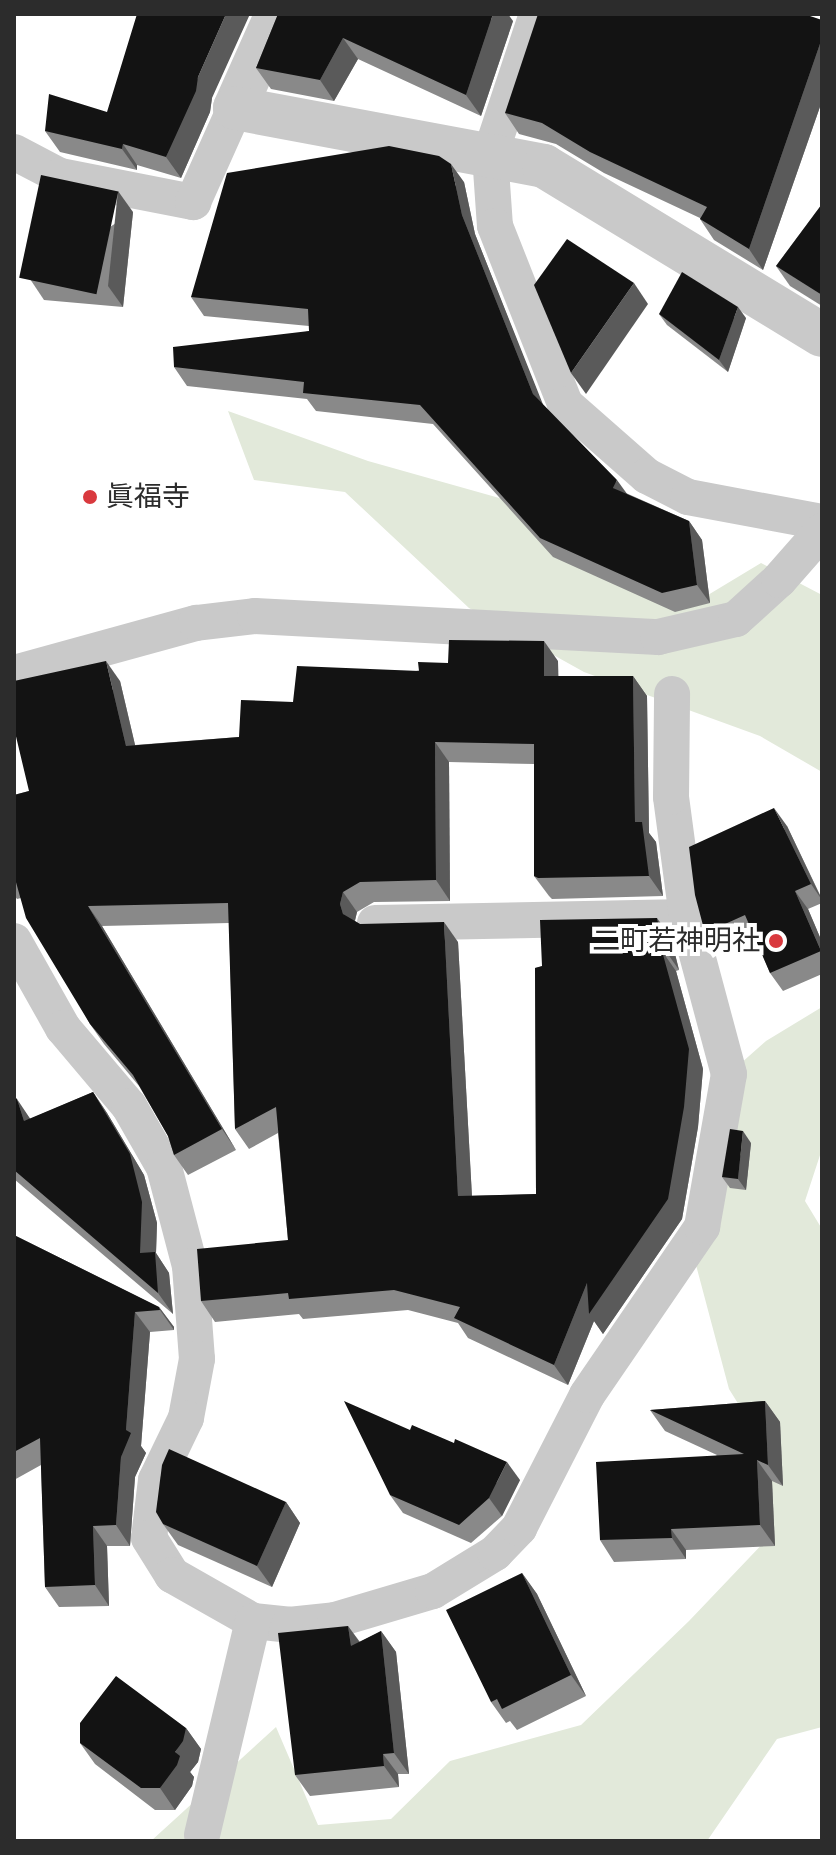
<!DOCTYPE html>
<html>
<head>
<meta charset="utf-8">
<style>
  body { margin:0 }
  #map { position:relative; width:836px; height:1855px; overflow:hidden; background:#fff; font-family:Poppins,"Noto Sans JP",sans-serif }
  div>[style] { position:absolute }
  .green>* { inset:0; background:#e2e9da }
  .lane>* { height:36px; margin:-18px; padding:0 18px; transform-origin:18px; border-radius:18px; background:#c9c9c9 }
  .street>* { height:44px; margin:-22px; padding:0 22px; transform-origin:22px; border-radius:22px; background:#c9c9c9 }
  .wall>* { inset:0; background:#898989 }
  .shaded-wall>* { inset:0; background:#5a5a5a }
  .building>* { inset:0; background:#131313; transform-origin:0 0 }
  .dots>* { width:22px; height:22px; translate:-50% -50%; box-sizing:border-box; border:4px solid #fff; border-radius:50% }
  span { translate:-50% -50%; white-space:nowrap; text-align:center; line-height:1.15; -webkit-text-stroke:8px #fff; paint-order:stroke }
  .poi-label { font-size:28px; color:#2c2c2c }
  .left { translate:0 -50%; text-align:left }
  .right { translate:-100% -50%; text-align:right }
  .frame { position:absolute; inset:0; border:16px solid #2c2c2c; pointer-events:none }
</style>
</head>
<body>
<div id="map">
  <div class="green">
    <div style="clip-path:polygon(228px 411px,368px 461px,517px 503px,698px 601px,761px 563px,822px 595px,822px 772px,760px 736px,584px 672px,469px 608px,345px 492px,254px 480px)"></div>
    <div style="clip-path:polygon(822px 1007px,822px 1149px,805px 1201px,822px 1229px,822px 1727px,777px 1739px,707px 1841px,151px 1841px,276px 1727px,318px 1825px,391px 1819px,450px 1761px,581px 1725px,689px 1621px,768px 1538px,772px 1458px,729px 1389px,688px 1235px,714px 1087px,766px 1041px)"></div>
  </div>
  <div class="lane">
    <div style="left:537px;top:14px;width:149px;rotate:108.4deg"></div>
    <div style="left:490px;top:155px;width:71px;rotate:86deg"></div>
    <div style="left:495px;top:226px;width:191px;rotate:68.5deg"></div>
    <div style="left:565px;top:404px;width:109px;rotate:41.3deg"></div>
    <div style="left:647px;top:476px;width:46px;rotate:27.1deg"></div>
    <div style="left:688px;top:497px;width:136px;rotate:10.6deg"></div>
    <div style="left:14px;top:152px;width:52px;rotate:27.6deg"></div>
    <div style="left:60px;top:176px;width:136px;rotate:11.1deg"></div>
    <div style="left:193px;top:202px;width:103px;rotate:-65.9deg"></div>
    <div style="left:14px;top:673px;width:189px;rotate:-15.4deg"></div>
    <div style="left:196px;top:623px;width:59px;rotate:-6.8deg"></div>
    <div style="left:255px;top:616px;width:404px;rotate:3deg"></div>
    <div style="left:658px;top:637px;width:80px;rotate:-13deg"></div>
    <div style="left:736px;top:619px;width:58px;rotate:-42.2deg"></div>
    <div style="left:779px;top:580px;width:65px;rotate:-48.7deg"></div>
    <div style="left:375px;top:923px;width:312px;rotate:-1.1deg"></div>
    <div style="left:14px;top:941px;width:100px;rotate:60.6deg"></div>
    <div style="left:63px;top:1028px;width:102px;rotate:49.8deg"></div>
    <div style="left:129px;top:1106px;width:70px;rotate:60.2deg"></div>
    <div style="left:164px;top:1167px;width:102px;rotate:75.3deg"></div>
    <div style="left:190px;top:1266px;width:93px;rotate:85.7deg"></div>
    <div style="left:197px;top:1359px;width:60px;rotate:100.6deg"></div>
    <div style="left:186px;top:1418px;width:69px;rotate:115.8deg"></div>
    <div style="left:156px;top:1480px;width:58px;rotate:96.9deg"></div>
    <div style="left:149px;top:1538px;width:44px;rotate:58.1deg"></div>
    <div style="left:172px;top:1575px;width:93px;rotate:29.6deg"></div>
    <div style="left:253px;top:1621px;width:36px;rotate:6deg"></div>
    <div style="left:289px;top:1625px;width:46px;rotate:-6.2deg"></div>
    <div style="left:335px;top:1620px;width:102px;rotate:-16.5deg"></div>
    <div style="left:433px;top:1591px;width:73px;rotate:-31.5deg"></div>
    <div style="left:495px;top:1553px;width:35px;rotate:-46deg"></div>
    <div style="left:519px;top:1528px;width:149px;rotate:-62.9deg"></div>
    <div style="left:587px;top:1395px;width:204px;rotate:-55.6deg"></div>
    <div style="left:702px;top:1227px;width:155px;rotate:-80deg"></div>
    <div style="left:729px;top:1074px;width:163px;rotate:-105deg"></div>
    <div style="left:687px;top:917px;width:121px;rotate:-97.6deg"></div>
    <div style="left:671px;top:797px;width:103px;rotate:-89.4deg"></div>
    <div style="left:202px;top:1835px;width:220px;rotate:-76.6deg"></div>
  </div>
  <div class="street">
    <div style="left:277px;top:14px;width:103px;rotate:114.1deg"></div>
    <div style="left:235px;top:108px;width:314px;rotate:10.6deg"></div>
    <div style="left:544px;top:166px;width:325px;rotate:31.3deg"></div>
  </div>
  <div class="wall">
    <div style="clip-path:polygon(278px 14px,513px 21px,481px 116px,358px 59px,334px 101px,271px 89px,256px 68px)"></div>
    <div style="clip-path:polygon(822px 20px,822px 101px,763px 270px,714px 240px,700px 219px,700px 218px,604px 173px,556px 144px,519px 134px,505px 113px)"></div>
    <div style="clip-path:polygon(212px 98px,210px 112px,181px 178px,137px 165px,137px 170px,60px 152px,45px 131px,107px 112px)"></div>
    <div style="clip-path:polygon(464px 182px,475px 234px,542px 404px,626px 493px,689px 521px,702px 540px,710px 603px,675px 612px,553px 557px,433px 424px,316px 411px,307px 399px,187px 386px,174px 367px,309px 331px,309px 326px,204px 316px,191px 297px)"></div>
    <div style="clip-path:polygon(822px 204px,822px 306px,790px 286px,776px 266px)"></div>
    <div style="clip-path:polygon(133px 212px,123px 307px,44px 300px,30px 279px)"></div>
    <div style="clip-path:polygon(659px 314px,746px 318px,728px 372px,667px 325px)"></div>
    <div style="clip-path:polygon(558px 661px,558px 676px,633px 676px,647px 696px,649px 833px,656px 842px,663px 896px,552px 899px,549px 896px,534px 876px,534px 764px,449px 762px,450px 901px,374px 902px,357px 912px,355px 921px,360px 924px,458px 942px,472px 1196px,536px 1194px,535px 968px,671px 938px,679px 970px,676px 971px,703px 1069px,698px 1127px,682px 1219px,603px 1334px,594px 1321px,568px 1385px,468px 1338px,458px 1323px,408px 1310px,303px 1319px,299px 1314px,215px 1322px,201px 1301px,288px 1240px,278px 1133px,249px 1149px,235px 1129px,229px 923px,102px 926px,236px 1150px,188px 1175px,174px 1155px,168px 1136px,139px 1086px,104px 1044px,90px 1024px,21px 898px,17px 899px,14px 895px,14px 795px,29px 791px,120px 681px,135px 745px,239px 737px,293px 702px,448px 663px)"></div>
    <div style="clip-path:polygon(787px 826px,822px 899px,822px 903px,808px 909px,822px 942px,822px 974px,783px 991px,770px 973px,754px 935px,718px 952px,705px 933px)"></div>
    <div style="clip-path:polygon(93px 1092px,107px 1113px,144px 1175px,157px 1223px,156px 1253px,169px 1273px,173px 1314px,14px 1179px,14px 1096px,30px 1119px)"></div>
    <div style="clip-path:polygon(751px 1143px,746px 1190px,730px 1188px,722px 1177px)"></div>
    <div style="clip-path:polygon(14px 1235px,159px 1307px,174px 1327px,174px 1330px,150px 1332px,141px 1446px,146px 1453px,135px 1477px,130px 1546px,107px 1546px,109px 1606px,59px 1607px,45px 1587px,41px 1465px,14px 1480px)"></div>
    <div style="clip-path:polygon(765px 1401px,780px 1422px,783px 1486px,772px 1481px,775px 1546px,686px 1550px,686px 1559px,614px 1562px,600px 1540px,717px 1455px,665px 1431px,650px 1410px)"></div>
    <div style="clip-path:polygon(520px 1480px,502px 1516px,471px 1543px,403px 1513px,390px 1495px)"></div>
    <div style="clip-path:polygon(286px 1502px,300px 1523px,272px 1587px,178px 1545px,163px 1524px)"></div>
    <div style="clip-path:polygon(522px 1573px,537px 1594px,586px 1696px,517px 1730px,510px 1721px,506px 1723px,491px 1702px)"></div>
    <div style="clip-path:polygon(348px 1626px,360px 1642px,381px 1631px,396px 1652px,409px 1774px,398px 1774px,399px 1787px,310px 1796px,295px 1775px)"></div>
    <div style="clip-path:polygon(186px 1728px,201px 1749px,198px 1762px,190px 1772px,194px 1777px,192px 1786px,175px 1810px,155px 1810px,95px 1764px,80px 1743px)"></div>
  </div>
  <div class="shaded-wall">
    <div style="clip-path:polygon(226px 14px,250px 14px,212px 98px,210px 112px,181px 178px,166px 157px,198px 77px)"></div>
    <div style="clip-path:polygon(493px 14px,508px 14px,513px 21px,481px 116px,466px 95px)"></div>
    <div style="clip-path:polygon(343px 38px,358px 59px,334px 101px,320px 80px)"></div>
    <div style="clip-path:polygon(822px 38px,822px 101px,763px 270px,749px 249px)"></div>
    <div style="clip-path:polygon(123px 144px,137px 165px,137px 170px,122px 149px)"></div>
    <div style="clip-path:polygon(451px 164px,464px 182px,475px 234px,546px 412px,533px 394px,462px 215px)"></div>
    <div style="clip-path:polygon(118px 191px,133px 212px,123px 307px,108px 286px)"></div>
    <div style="clip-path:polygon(634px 283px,648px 304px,586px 394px,571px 373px)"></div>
    <div style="clip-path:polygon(738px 307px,746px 318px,728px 372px,719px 360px)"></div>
    <div style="clip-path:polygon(617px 480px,630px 498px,613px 488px)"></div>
    <div style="clip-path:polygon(689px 521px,702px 540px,710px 603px,697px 585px)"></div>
    <div style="clip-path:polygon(544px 641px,558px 661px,559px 696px,544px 676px)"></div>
    <div style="clip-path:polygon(106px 661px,120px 681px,140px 766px,126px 746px)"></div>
    <div style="clip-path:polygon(633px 676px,647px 696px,649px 833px,656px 842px,663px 896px,649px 876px,635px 822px)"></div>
    <div style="clip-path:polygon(435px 742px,449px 762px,450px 901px,436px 880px)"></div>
    <div style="clip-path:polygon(774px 808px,787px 826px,822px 900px,811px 884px)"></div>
    <div style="clip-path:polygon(795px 891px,808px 909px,822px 942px,822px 953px)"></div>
    <div style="clip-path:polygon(343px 892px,357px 912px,354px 924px,343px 914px,340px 904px)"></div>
    <div style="clip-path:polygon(88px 906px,102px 926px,236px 1150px,222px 1129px)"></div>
    <div style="clip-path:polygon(657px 918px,671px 938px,679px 970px,665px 950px)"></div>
    <div style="clip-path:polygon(444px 922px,458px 942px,473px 1216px,458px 1196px)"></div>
    <div style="clip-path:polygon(662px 951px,676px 971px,703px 1069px,698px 1127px,682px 1219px,603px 1334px,594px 1321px,568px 1385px,554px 1365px,587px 1283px)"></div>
    <div style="clip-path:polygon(93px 1092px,107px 1113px,144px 1175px,157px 1223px,156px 1253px,169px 1273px,173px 1314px,158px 1293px,140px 1253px)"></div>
    <div style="clip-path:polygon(17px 1099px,31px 1120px,24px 1121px)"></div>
    <div style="clip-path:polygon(743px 1131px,751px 1143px,746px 1190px,738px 1179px)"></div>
    <div style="clip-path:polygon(159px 1307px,174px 1327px,174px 1330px,160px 1310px)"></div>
    <div style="clip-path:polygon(135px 1312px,150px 1332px,141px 1446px,146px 1453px,135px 1477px,130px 1546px,116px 1525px,121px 1457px,126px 1430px)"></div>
    <div style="clip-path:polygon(765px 1401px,780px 1422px,783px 1486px,768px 1465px)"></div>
    <div style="clip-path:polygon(757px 1460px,772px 1481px,775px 1546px,760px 1525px)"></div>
    <div style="clip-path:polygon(507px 1462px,520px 1480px,502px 1516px,489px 1498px)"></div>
    <div style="clip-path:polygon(286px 1502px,300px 1523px,272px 1587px,257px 1566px)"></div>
    <div style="clip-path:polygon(93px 1526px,107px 1546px,109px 1606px,95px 1585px)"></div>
    <div style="clip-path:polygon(671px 1529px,686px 1550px,686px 1559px,672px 1538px)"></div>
    <div style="clip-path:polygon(522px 1573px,537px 1594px,586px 1696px,571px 1675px)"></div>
    <div style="clip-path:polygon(348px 1626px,363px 1647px,351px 1646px)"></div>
    <div style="clip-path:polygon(381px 1631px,396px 1652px,409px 1774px,394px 1753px)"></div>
    <div style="clip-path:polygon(186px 1728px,201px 1749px,198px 1762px,190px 1772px,194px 1777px,192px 1786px,175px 1810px,160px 1788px)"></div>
    <div style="clip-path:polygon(383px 1754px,398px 1774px,399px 1787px,384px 1766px)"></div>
  </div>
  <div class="building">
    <div style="clip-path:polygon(137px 14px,226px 14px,198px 77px,196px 91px,166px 157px,123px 144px,122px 149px,45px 131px,49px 94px,107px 112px)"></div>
    <div style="clip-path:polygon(278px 14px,493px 14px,466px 95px,343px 38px,320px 80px,256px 68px)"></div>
    <div style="clip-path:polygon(538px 14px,804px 14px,822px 20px,822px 38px,749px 249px,700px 219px,707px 207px,590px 152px,542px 123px,505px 113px)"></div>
    <div style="clip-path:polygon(389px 146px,439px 156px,451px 164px,462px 215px,533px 394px,617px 480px,613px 488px,689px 521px,697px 585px,662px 593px,540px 538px,420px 405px,303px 393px,304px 382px,174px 367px,173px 347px,309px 331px,308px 309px,191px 297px,227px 173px)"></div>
    <div style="left:41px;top:175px;width:79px;height:105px;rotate:12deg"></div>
    <div style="clip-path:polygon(822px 204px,822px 295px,776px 266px)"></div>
    <div style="clip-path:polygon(567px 239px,634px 283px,571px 373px,534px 285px)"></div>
    <div style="clip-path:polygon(682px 272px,738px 307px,719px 360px,659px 314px)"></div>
    <div style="clip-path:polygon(449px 640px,544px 641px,544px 676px,633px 676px,635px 822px,642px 822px,649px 876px,538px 878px,534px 876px,534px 744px,435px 742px,436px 880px,360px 882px,343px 892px,340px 904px,343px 914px,360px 924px,444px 922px,458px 1196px,536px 1194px,535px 968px,542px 966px,540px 920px,657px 918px,665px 950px,662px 951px,689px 1049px,684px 1107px,668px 1199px,589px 1314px,587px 1283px,554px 1365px,454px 1318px,460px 1307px,394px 1290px,289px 1299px,288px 1293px,201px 1301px,197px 1249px,288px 1240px,276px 1107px,235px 1129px,228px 903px,88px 906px,222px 1129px,174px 1155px,168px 1136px,133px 1075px,90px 1024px,26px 918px,14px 875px,14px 795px,29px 791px,14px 728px,14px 681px,106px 661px,126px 746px,239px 737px,241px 700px,293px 702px,297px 666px,419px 671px,418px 662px,448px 663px)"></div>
    <div style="clip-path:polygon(774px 808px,811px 884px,795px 891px,821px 951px,770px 973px,745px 915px,705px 933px,695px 895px,689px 847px)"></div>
    <div style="clip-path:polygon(93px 1092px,130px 1154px,142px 1202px,140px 1253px,155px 1252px,158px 1293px,14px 1170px,14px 1096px,17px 1099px,24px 1121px)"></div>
    <div style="clip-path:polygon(730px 1129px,743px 1131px,738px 1179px,722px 1177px)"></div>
    <div style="clip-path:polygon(14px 1235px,159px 1307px,160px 1310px,135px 1312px,126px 1430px,131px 1433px,121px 1457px,116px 1525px,93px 1526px,95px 1585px,45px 1587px,40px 1438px,14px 1452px)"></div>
    <div style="clip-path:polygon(344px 1401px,410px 1430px,412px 1425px,454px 1443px,455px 1439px,507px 1462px,489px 1498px,459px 1525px,390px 1495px)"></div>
    <div style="clip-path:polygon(765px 1401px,768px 1465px,757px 1460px,760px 1525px,671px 1529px,672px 1538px,600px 1540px,596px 1462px,744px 1454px,650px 1410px)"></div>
    <div style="clip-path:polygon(169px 1449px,286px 1502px,257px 1566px,163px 1524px,156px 1512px,162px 1465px)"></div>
    <div style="clip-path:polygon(522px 1573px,571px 1675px,502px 1709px,497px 1699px,491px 1702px,446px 1610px)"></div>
    <div style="clip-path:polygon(348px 1626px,351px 1646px,381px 1631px,394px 1753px,383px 1754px,384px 1766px,295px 1775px,278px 1633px)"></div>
    <div style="clip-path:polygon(116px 1676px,186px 1728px,183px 1741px,175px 1752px,180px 1756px,177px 1765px,160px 1788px,141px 1788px,80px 1743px,80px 1723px)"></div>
  </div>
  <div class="dots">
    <div style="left:90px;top:497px;background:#d9393e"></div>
    <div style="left:776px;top:941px;background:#d9393e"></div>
  </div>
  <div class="poi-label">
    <span class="left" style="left:106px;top:497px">眞福寺</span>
    <span class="right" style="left:760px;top:941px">二町若神明社</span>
  </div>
  <div class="frame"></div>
</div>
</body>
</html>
